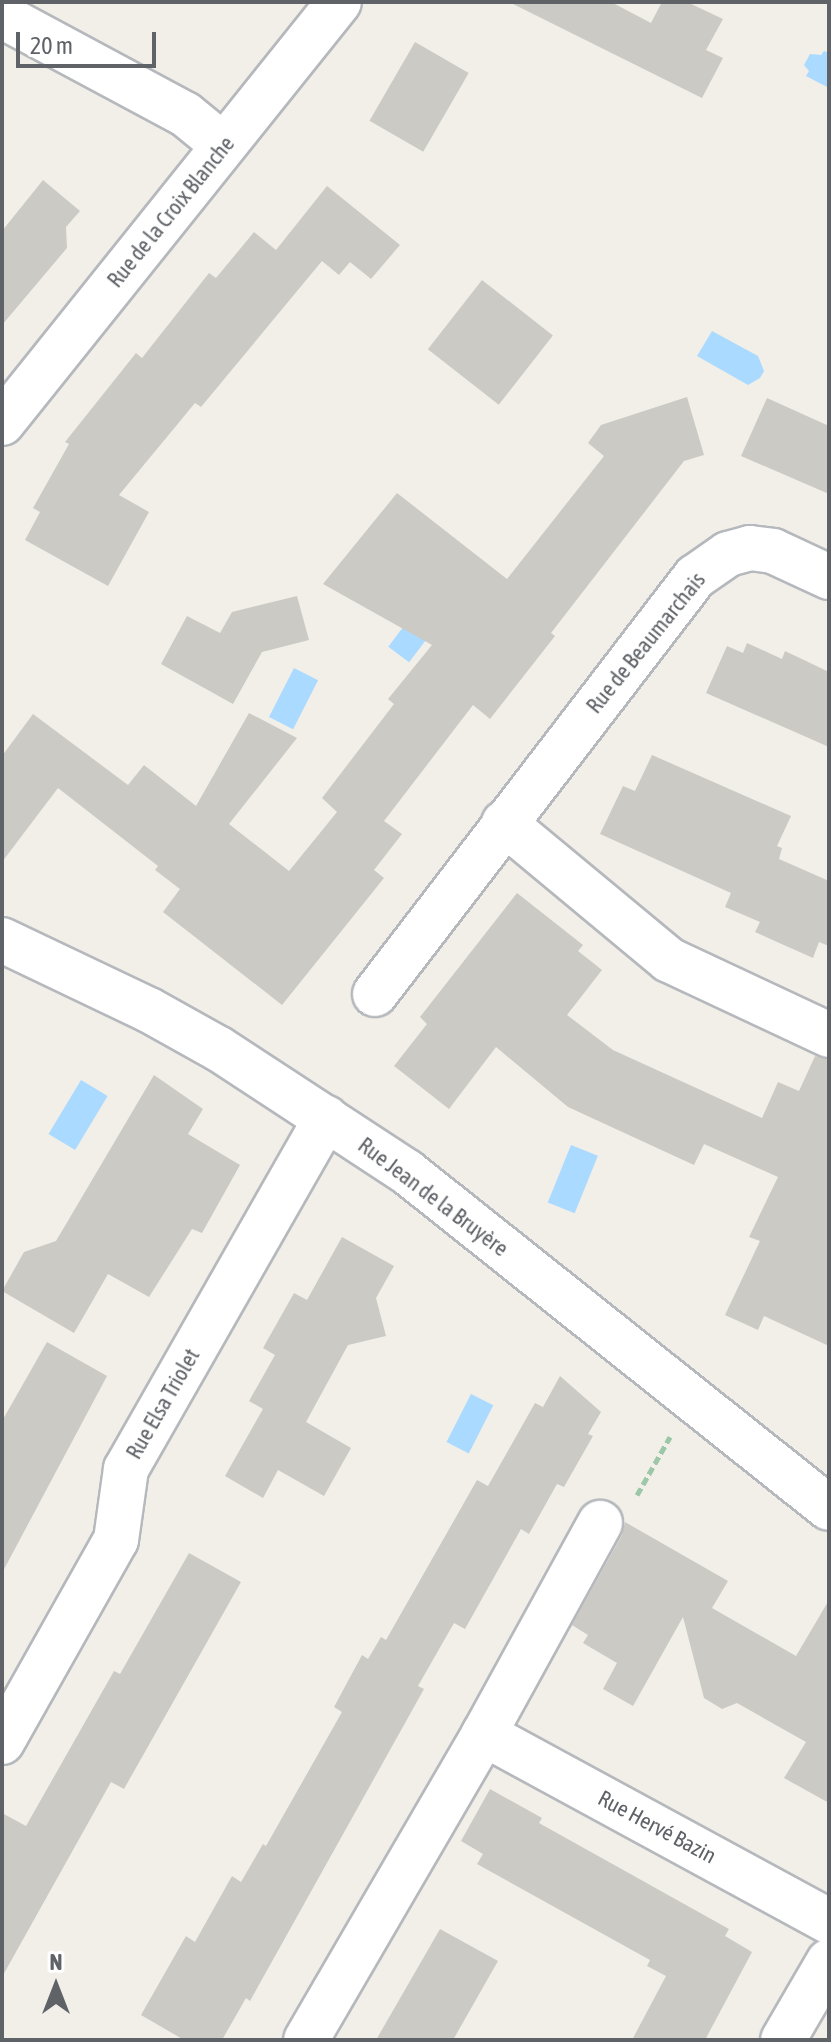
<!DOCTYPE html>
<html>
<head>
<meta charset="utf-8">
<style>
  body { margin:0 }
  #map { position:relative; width:831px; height:2042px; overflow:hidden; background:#f1efe8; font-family:"Asap Condensed",sans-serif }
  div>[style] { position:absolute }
  .water>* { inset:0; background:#aadaff; transform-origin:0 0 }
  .building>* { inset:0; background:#cccac5; transform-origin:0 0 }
  .path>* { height:5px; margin-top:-2.5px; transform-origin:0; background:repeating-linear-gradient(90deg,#9cc7a9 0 8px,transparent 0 12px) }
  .roads { filter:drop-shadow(2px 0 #b5b8bc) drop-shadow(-2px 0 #b5b8bc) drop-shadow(0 2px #b5b8bc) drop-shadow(0 -2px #b5b8bc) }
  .minor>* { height:44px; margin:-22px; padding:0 22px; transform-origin:22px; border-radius:22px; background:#fff }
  span { translate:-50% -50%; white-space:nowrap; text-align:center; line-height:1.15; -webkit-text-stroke:8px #fff; paint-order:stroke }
  .street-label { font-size:22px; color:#5f6368 }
  .frame { position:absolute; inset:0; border:4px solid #5f6368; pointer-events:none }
  .north { position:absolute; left:16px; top:1946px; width:80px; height:80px; -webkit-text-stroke:6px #fff; paint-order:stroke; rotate:0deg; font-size:22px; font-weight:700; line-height:32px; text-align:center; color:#5f6368 }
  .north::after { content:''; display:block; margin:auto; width:28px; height:36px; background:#5f6368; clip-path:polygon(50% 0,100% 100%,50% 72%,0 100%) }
  .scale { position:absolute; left:16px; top:32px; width:140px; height:36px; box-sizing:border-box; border:4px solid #5f6368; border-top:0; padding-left:10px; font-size:24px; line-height:28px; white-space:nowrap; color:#5f6368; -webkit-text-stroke:6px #fff; paint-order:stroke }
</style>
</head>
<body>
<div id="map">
  <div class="water">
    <div style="clip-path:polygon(824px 51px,829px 53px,829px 88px,806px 76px,809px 71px,804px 65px,810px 54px,821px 55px)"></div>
    <div style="clip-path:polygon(712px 331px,758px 356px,764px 371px,760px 378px,748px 385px,697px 356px)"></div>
    <div style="left:422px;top:602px;width:26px;height:56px;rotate:37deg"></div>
    <div style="left:294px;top:668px;width:27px;height:55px;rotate:27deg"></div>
    <div style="left:81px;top:1080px;width:31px;height:63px;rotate:31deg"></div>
    <div style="left:571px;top:1145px;width:29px;height:62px;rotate:22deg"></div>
    <div style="left:471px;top:1394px;width:25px;height:54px;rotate:27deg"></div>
  </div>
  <div class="building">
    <div style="clip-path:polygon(509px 2px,611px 2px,651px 23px,662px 2px,687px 2px,723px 19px,706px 50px,723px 58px,702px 98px)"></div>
    <div style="left:415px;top:42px;width:62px;height:91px;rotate:30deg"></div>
    <div style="clip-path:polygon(43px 180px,80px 211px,66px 227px,67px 248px,2px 325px,2px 231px)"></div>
    <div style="clip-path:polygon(327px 186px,400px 245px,371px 279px,350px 262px,339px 275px,322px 261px,201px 407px,195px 403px,119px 495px,149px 512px,108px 586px,25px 540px,40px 512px,33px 508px,69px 444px,65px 442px,136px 353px,142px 358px,209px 273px,216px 278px,254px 232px,276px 250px)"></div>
    <div style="left:482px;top:280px;width:90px;height:88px;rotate:38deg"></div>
    <div style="clip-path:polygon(687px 397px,704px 455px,684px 461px,551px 633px,555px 636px,490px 719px,473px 705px,384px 821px,402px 834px,374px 870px,384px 878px,282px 1005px,163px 912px,180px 889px,155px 870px,158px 866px,58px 788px,2px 862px,2px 756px,33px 714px,128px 785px,144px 765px,196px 806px,249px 713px,297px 738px,229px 824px,289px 871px,337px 812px,322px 798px,394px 704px,388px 699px,432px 645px,323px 584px,397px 493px,507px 579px,604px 456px,588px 443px,601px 425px)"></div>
    <div style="clip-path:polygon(767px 398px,829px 426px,829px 494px,741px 456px)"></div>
    <div style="clip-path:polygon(297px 596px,309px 640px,262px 652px,233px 704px,161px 664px,187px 616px,220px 633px,232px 612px)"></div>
    <div style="clip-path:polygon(747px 643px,782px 659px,785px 651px,829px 672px,829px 747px,706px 693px,727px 646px,743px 653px)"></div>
    <div style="clip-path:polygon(652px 755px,791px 816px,777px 846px,782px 848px,779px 859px,829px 881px,829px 946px,819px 942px,813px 958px,755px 932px,760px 922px,725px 907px,731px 893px,600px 834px,623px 786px,635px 791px)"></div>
    <div style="clip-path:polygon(517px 893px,583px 945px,578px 951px,602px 970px,567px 1015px,613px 1050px,762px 1118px,778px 1082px,799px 1091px,815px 1056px,829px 1060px,829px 1346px,764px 1316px,758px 1330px,725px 1315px,760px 1241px,749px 1237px,778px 1177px,704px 1144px,694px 1165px,568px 1107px,496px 1047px,449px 1109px,394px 1066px,427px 1024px,420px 1017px)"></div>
    <div style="clip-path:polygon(154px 1075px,203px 1109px,188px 1134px,240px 1165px,202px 1233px,192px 1229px,149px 1297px,108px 1274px,74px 1333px,2px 1291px,24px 1252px,56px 1241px)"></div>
    <div style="clip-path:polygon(342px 1237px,394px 1266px,376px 1298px,386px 1336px,348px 1345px,306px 1422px,351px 1448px,324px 1496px,278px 1470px,263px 1498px,225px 1476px,263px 1409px,249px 1401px,275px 1355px,263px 1348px,294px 1293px,307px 1300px)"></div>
    <div style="clip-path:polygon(47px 1342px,107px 1376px,2px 1573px,2px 1421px)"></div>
    <div style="clip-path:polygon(560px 1376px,601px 1412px,588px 1434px,593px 1436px,564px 1487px,557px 1484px,529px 1534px,521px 1529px,465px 1629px,454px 1623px,418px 1686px,424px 1689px,250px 2001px,246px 1998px,222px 2040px,184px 2040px,141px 2015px,186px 1936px,195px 1942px,232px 1876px,241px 1882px,263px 1844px,266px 1846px,342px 1712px,334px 1707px,362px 1655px,368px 1659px,381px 1637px,386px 1640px,477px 1480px,488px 1486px,535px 1403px,543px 1407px)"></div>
    <div style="clip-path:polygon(625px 1522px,728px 1581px,712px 1608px,796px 1656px,829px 1600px,829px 1803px,784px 1778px,806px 1742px,737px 1703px,722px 1709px,704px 1698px,683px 1617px,633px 1706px,603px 1689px,617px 1663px,583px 1643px,588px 1635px,572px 1625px,622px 1535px)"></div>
    <div style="clip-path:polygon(189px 1553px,241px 1582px,124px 1789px,111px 1782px,2px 1977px,2px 1813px,26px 1826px,114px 1671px,120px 1674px)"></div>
    <div style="clip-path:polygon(490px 1789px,542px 1818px,539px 1823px,729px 1929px,725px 1936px,752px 1952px,705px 2040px,632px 2040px,666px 1976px,647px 1966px,650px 1960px,477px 1864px,483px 1854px,461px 1841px)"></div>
    <div style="clip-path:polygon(440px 1929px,498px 1961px,453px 2040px,376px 2040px)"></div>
  </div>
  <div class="path">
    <div style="left:637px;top:1495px;width:67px;rotate:-60.4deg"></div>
  </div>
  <div class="roads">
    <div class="minor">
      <div style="left:2px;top:16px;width:208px;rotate:28.2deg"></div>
      <div style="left:185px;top:114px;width:49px;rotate:39.2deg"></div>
      <div style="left:2px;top:423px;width:539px;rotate:-51.32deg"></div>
      <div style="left:504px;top:823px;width:214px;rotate:39.7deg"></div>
      <div style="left:669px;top:960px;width:177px;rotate:25.1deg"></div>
      <div style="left:2px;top:940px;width:163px;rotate:25.5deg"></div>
      <div style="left:149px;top:1010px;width:80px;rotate:29.1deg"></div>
      <div style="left:219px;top:1049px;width:225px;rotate:33.2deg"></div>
      <div style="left:407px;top:1172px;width:539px;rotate:38.53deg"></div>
      <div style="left:375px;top:994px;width:526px;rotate:-52.5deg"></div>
      <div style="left:695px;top:577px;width:40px;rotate:-34.9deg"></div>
      <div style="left:728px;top:554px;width:23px;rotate:-15deg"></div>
      <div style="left:750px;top:548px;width:23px;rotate:7deg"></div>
      <div style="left:773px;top:551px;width:62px;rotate:24.9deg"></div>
      <div style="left:484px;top:1734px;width:392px;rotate:28.5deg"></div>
      <div style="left:2px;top:1742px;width:232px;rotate:-60.6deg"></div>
      <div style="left:116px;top:1540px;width:72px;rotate:-82deg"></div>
      <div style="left:126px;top:1469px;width:404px;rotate:-60.3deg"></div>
      <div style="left:306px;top:2040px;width:354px;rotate:-59.8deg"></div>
      <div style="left:484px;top:1734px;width:241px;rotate:-61.2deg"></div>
      <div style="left:783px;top:2040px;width:91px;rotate:-59.8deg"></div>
    </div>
  </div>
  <div class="street-label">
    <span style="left:171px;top:212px;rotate:-51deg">Rue de la Croix Blanche</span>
    <span style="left:646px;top:643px;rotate:-51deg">Rue de Beaumarchais</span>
    <span style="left:433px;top:1197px;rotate:37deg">Rue Jean de la Bruyère</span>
    <span style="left:163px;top:1404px;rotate:-60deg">Rue Elsa Triolet</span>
    <span style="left:657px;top:1827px;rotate:28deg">Rue Hervé Bazin</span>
  </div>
  <div class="frame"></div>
  <div class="north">N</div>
  <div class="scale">20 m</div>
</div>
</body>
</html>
